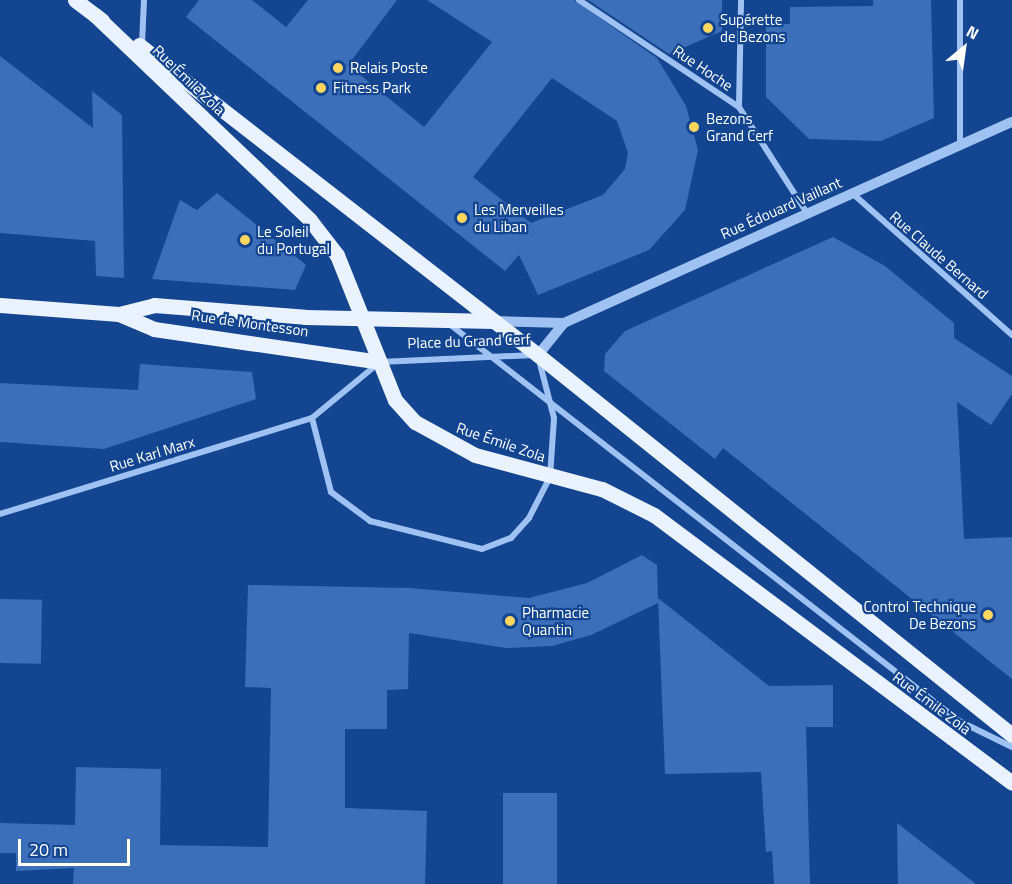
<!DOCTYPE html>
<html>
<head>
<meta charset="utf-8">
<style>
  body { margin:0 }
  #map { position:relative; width:1012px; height:884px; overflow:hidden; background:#134591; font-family:"Titillium Web",sans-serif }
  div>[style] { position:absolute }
  .building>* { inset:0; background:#3c6fba; transform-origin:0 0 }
  .minor>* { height:6px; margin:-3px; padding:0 3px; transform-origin:3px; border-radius:3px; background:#a0c2f2 }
  .tertiary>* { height:10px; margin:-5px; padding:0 5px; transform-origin:5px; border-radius:5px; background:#a0c2f2 }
  .primary>* { height:15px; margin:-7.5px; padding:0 7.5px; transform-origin:7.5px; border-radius:7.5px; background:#eaf2ff }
  .dots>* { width:16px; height:16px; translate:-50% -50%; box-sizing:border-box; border:3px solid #134591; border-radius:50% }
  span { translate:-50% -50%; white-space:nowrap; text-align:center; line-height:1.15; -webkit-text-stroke:4.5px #134591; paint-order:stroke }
  .poi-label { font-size:15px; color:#fff }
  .left { translate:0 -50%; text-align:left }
  .right { translate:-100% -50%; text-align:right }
  .street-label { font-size:15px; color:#fff }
  .north { position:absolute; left:934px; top:18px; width:60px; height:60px; -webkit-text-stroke:4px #134591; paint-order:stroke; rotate:29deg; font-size:16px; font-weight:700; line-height:24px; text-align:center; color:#fff }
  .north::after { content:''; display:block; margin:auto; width:21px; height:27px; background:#fff; clip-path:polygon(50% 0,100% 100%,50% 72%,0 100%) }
  .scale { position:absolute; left:18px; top:839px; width:112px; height:27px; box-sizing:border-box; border:3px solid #fff; border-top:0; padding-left:8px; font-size:18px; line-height:21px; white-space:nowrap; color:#fff; -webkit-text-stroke:4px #134591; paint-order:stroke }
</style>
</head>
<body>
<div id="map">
  <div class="building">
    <div style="clip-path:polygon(evenodd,199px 0,252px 0,286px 27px,308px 0,397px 0,348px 65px,424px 127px,492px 42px,427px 0,574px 0,657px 58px,686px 106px,698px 150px,685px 210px,649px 250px,538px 295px,519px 255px,505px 271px,186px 17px,199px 0,552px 78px,617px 121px,628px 153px,625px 169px,603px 195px,531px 223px,473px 177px,552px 78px)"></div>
    <div style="clip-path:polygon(588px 0,722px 0,722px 31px,669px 54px)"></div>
    <div style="clip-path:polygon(873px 0,931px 0,934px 118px,881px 141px,809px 139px,766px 97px,766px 24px,790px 24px,790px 7px,873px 6px)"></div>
    <div style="clip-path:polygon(0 56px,93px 128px,92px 91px,122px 115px,124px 278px,96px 276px,95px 241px,0 233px)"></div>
    <div style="clip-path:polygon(217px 193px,306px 265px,295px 290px,152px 279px,180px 200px,197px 210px)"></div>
    <div style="clip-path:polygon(833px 237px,885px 266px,954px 323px,954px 338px,1012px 376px,1012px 394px,991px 425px,957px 402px,964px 539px,1012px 537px,1012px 679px,723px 448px,715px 459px,604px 371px,605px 354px,625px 331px)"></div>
    <div style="clip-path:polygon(140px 364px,252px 372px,256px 399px,104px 449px,0 442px,0 383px,138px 390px)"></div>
    <div style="clip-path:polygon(642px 555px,657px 565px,658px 603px,591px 635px,552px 646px,506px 648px,409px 633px,408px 689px,387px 690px,387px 729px,345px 729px,345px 808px,427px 811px,425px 884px,73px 884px,74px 868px,16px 871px,16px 853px,0 853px,0 823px,75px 825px,76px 767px,161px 769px,160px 845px,268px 847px,271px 688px,245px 687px,248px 585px,409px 588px,529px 598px,587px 583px)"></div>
    <div style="clip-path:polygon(658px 598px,769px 686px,833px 685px,833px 727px,806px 727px,810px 884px,774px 884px,772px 851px,766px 852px,761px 772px,665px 774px)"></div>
    <div style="left:0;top:599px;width:42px;height:64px;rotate:1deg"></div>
    <div style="left:503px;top:793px;width:54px;height:91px"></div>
    <div style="clip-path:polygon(897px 823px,976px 884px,898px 884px)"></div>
  </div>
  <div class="minor">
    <div style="left:579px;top:0;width:192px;rotate:33.8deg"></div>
    <div style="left:739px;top:107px;width:126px;rotate:57.3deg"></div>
    <div style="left:142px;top:44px;width:44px;rotate:-87.4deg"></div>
    <div style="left:739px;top:107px;width:107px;rotate:-88.9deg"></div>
    <div style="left:960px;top:144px;width:144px;rotate:-90deg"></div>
    <div style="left:852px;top:193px;width:214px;rotate:41.6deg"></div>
    <div style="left:448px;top:323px;width:648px;rotate:37.91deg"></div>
    <div style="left:959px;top:721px;width:59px;rotate:26.1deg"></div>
    <div style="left:312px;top:418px;width:76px;rotate:75.6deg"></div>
    <div style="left:331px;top:492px;width:49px;rotate:36.6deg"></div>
    <div style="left:370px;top:521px;width:115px;rotate:14deg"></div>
    <div style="left:482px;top:549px;width:31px;rotate:-21deg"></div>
    <div style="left:511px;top:538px;width:27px;rotate:-48deg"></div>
    <div style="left:529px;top:518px;width:46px;rotate:-62.9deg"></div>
    <div style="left:550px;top:477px;width:59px;rotate:-86.1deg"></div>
    <div style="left:554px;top:418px;width:60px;rotate:-104.5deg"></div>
    <div style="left:0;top:514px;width:326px;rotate:-17.1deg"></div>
    <div style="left:312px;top:418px;width:88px;rotate:-39.5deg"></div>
    <div style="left:380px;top:362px;width:153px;rotate:-2.6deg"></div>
  </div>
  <div class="tertiary">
    <div style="left:495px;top:321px;width:69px;rotate:1.7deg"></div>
    <div style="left:538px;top:355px;width:41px;rotate:-50.9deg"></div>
    <div style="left:564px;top:323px;width:491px;rotate:-24.2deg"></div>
  </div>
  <div class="primary">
    <div style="left:75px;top:0;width:34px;rotate:37deg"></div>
    <div style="left:95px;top:15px;width:297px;rotate:43.6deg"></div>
    <div style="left:310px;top:220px;width:44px;rotate:52.4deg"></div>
    <div style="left:337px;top:255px;width:156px;rotate:68.2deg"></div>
    <div style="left:395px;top:400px;width:30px;rotate:48deg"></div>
    <div style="left:415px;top:422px;width:68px;rotate:28.8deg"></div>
    <div style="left:475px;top:455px;width:131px;rotate:15deg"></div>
    <div style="left:602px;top:489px;width:58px;rotate:26.6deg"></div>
    <div style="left:654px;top:515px;width:447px;rotate:36.8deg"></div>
    <div style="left:139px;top:45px;width:505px;rotate:37.85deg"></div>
    <div style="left:538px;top:355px;width:608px;rotate:38.72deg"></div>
    <div style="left:0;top:305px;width:119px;rotate:4.3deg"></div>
    <div style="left:119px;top:314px;width:36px;rotate:-14deg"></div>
    <div style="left:154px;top:305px;width:151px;rotate:4.5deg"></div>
    <div style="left:305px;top:317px;width:189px;rotate:1.2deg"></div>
    <div style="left:119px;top:314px;width:38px;rotate:23deg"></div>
    <div style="left:154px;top:329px;width:228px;rotate:8.3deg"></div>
  </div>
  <div class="dots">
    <div style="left:708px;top:28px;background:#ffd760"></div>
    <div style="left:338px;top:68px;background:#ffd760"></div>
    <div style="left:321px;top:88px;background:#ffd760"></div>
    <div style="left:694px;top:127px;background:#ffd760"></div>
    <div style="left:462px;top:218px;background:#ffd760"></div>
    <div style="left:245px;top:240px;background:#ffd760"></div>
    <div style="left:988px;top:615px;background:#ffd760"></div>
    <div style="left:510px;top:621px;background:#ffd760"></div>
  </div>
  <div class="poi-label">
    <span class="left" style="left:720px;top:28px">Supérette<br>de Bezons</span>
    <span class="left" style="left:350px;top:68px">Relais Poste</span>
    <span class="left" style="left:333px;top:88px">Fitness Park</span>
    <span class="left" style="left:706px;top:127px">Bezons<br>Grand Cerf</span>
    <span class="left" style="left:474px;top:218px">Les Merveilles<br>du Liban</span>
    <span class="left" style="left:257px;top:240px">Le Soleil<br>du Portugal</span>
    <span class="right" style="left:976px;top:615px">Control Technique<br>De Bezons</span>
    <span class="left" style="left:522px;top:621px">Pharmacie<br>Quantin</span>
  </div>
  <div class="street-label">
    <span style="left:703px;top:68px;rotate:34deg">Rue Hoche</span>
    <span style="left:189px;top:80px;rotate:44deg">Rue Émile Zola</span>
    <span style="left:781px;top:208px;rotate:-24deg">Rue Édouard Vaillant</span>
    <span style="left:939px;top:255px;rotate:41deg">Rue Claude Bernard</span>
    <span style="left:250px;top:323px;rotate:8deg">Rue de Montesson</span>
    <span style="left:469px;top:341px;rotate:-2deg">Place du Grand Cerf</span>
    <span style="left:501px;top:442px;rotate:19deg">Rue Émile Zola</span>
    <span style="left:152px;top:454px;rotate:-17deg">Rue Karl Marx</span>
    <span style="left:932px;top:703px;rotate:37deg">Rue Émile Zola</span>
  </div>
  <div class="north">N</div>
  <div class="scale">20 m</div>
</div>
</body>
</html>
